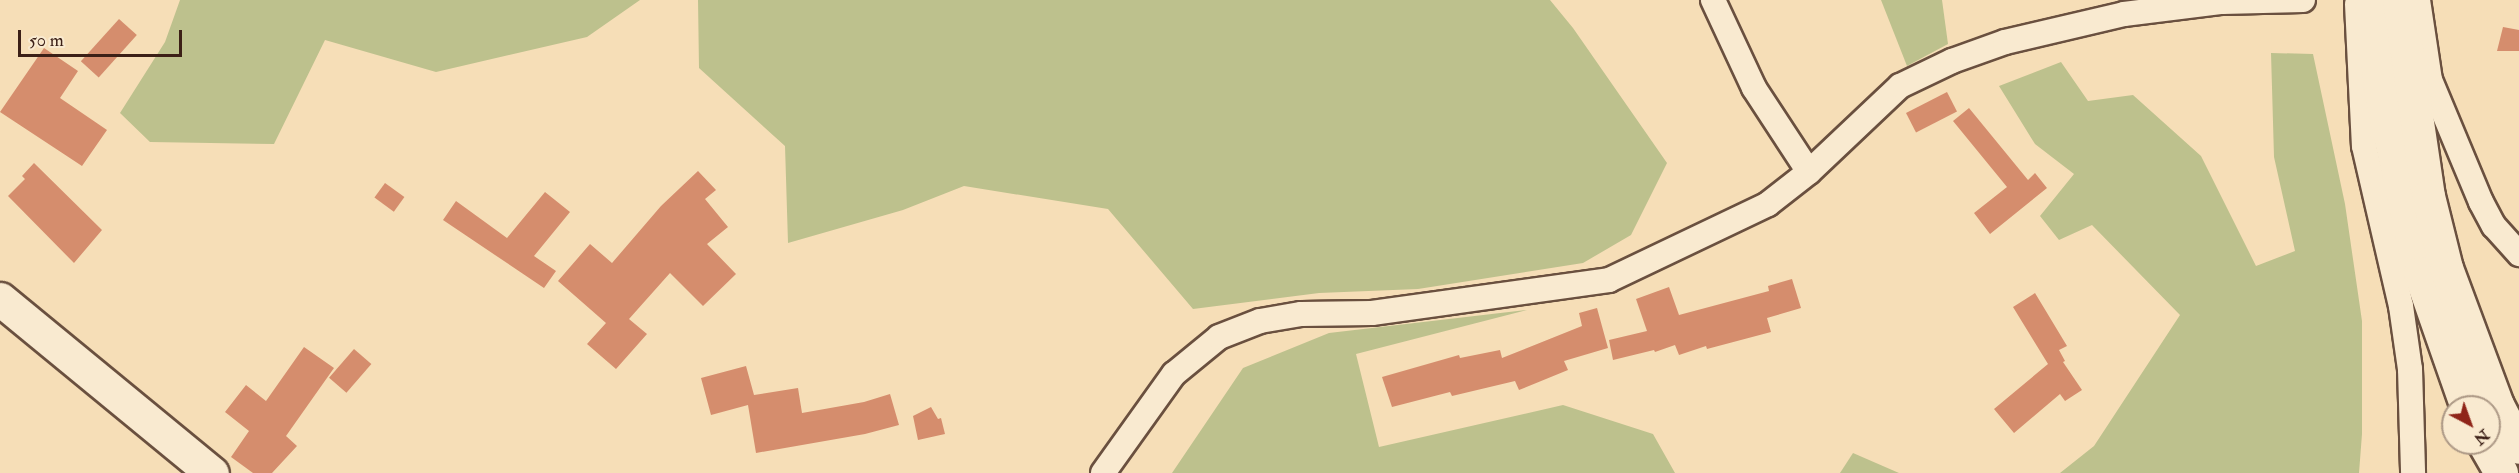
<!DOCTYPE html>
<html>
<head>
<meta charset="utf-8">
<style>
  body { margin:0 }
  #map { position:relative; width:2519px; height:473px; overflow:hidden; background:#f6deb7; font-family:"IM FELL Double Pica",serif }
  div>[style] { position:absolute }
  .green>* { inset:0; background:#bdc18d }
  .building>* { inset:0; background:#d58d6d; transform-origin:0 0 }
  .roads { filter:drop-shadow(2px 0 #6a503f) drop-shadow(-2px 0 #6a503f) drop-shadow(0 2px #6a503f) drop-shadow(0 -2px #6a503f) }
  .street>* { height:24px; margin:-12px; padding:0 12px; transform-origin:12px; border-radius:12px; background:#f9ead0 }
  .secondary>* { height:33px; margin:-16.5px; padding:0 16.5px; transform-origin:16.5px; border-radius:16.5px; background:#f9ead0 }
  span { translate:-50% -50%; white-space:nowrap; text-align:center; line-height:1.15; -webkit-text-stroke:4.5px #f9ead0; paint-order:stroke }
  .north { position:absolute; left:2441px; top:395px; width:60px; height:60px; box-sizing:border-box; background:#f9ead0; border:2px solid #ad9986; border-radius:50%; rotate:139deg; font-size:16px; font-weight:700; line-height:24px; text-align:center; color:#3c2017 }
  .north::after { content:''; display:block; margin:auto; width:21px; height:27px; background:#8f2418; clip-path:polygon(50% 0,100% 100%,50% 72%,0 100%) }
  .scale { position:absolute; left:18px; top:30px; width:164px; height:27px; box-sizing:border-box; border:3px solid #3c2017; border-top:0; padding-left:8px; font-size:18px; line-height:21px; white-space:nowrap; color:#3c2017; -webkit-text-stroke:4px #f9ead0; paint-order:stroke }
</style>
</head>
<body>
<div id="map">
  <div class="green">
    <div style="clip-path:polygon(180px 0,640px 0,587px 37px,436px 72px,325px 40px,274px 144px,150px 142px,120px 113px,165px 42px)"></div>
    <div style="clip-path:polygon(698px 0,1550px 0,1573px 28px,1667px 163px,1631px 235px,1583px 263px,1418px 289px,1319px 293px,1193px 309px,1108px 209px,964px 186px,903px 210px,788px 243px,785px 146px,699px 68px)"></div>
    <div style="clip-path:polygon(1881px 0,1942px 0,1948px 44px,1907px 66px)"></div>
    <div style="clip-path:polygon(2271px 53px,2313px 54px,2345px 204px,2362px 321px,2362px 434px,2359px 473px,2060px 473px,2094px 446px,2180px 315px,2092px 225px,2059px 240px,2040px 216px,2074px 174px,2035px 144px,1999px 86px,2061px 62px,2088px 101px,2133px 95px,2201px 156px,2256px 266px,2295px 251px,2274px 157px)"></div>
    <div style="clip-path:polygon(1527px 310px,1356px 354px,1379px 447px,1563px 405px,1653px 434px,1675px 473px,1172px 473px,1243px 368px,1329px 333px)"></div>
    <div style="clip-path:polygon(1853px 453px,1899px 473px,1840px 473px)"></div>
  </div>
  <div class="building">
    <div style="left:119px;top:19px;width:24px;height:57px;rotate:42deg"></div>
    <div style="clip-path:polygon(2503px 27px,2519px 30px,2519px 51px,2497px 51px)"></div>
    <div style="clip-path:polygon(44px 48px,78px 71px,60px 98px,107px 130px,82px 166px,0 112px)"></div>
    <div style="left:1947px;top:92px;width:22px;height:46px;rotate:63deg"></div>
    <div style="clip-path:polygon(1969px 108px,2028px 180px,2035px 173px,2047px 188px,1990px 234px,1974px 213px,2007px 187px,1953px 121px)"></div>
    <div style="clip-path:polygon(34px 163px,102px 230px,74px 263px,8px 196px,25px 179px,22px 176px)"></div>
    <div style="clip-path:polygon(698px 171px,716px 190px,705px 199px,728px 227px,707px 244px,736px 274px,703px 306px,670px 273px,629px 319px,647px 334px,616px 369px,587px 344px,606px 323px,558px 281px,590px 244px,612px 263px,661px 206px)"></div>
    <div style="left:385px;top:183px;width:24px;height:18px;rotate:36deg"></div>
    <div style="clip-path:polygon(545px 192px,570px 212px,534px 256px,556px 271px,544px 288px,443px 220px,456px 201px,507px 238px)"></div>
    <div style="clip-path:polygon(1792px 279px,1801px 308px,1767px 318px,1771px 332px,1707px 349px,1706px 346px,1679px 355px,1675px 345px,1655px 352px,1654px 350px,1613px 360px,1609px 340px,1647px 331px,1636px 299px,1669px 287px,1679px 315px,1769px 291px,1768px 286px)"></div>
    <div style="clip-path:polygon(2035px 293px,2067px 346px,2059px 350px,2065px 361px,2063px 362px,2082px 390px,2065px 401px,2060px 394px,2014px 433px,1994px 409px,2048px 364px,2013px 307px)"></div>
    <div style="clip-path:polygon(1597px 308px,1608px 348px,1564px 361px,1568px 370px,1519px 390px,1515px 381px,1452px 396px,1450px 392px,1392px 407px,1382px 377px,1459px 355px,1460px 358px,1500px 350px,1502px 358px,1582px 326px,1579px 313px)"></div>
    <div style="clip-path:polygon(304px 347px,334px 368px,286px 436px,297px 446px,272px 473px,253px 473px,231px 457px,249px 431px,225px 412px,246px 385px,266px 401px)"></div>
    <div style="left:354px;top:349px;width:23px;height:38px;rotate:41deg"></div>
    <div style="clip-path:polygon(746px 366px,754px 395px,798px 388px,802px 413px,864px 402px,890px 394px,899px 425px,865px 434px,756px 453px,748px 405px,711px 415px,701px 378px)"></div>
    <div style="clip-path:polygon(931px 407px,938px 419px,941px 418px,945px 434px,918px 440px,913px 416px)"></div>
  </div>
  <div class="roads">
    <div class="street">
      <div style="left:1713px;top:0;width:97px;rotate:65deg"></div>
      <div style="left:1754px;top:88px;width:100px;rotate:56.8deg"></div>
      <div style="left:2418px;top:0;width:81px;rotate:81.5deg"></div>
      <div style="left:2430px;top:80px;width:132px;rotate:67.3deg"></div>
      <div style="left:2481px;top:202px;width:27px;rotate:62deg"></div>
      <div style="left:2494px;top:226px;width:38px;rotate:48deg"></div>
      <div style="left:2357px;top:4px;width:142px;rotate:87.2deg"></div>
      <div style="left:2364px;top:146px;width:164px;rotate:77deg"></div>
      <div style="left:2401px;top:306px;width:64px;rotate:81.9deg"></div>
      <div style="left:2410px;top:369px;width:104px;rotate:88.3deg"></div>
      <div style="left:1103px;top:473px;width:122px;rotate:-54.4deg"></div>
      <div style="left:1174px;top:374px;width:58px;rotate:-39.4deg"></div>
      <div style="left:1219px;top:337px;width:44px;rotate:-21.3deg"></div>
      <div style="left:1260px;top:321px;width:42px;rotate:-9.7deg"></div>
      <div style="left:1301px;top:314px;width:71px;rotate:-0.8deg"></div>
      <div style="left:1372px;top:313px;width:239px;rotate:-7.9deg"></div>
      <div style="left:1609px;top:280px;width:176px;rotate:-25.5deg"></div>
      <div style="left:1768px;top:204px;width:52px;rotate:-38deg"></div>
      <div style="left:1809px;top:172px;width:125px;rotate:-43.4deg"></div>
      <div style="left:1900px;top:86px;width:58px;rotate:-25.7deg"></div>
      <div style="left:1952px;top:61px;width:56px;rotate:-19.7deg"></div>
      <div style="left:2005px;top:42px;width:122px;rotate:-13.2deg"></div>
      <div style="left:2124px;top:14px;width:99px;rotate:-7deg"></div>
      <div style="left:2222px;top:2px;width:81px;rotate:-1.4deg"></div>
    </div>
    <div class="secondary">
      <div style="left:2371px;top:0;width:90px;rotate:84.3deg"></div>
      <div style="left:2380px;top:90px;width:187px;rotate:77.7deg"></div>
      <div style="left:2420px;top:273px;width:142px;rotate:70.7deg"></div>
      <div style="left:2399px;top:0;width:198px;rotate:81.6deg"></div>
      <div style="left:2428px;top:196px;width:74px;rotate:76deg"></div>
      <div style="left:2446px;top:268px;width:146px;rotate:69.6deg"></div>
      <div style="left:2497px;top:405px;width:47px;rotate:62.4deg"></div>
      <div style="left:0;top:299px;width:274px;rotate:39.4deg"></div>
      <div style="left:2484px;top:443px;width:34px;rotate:60deg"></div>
    </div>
  </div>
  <div class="north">N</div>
  <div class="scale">50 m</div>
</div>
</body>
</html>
